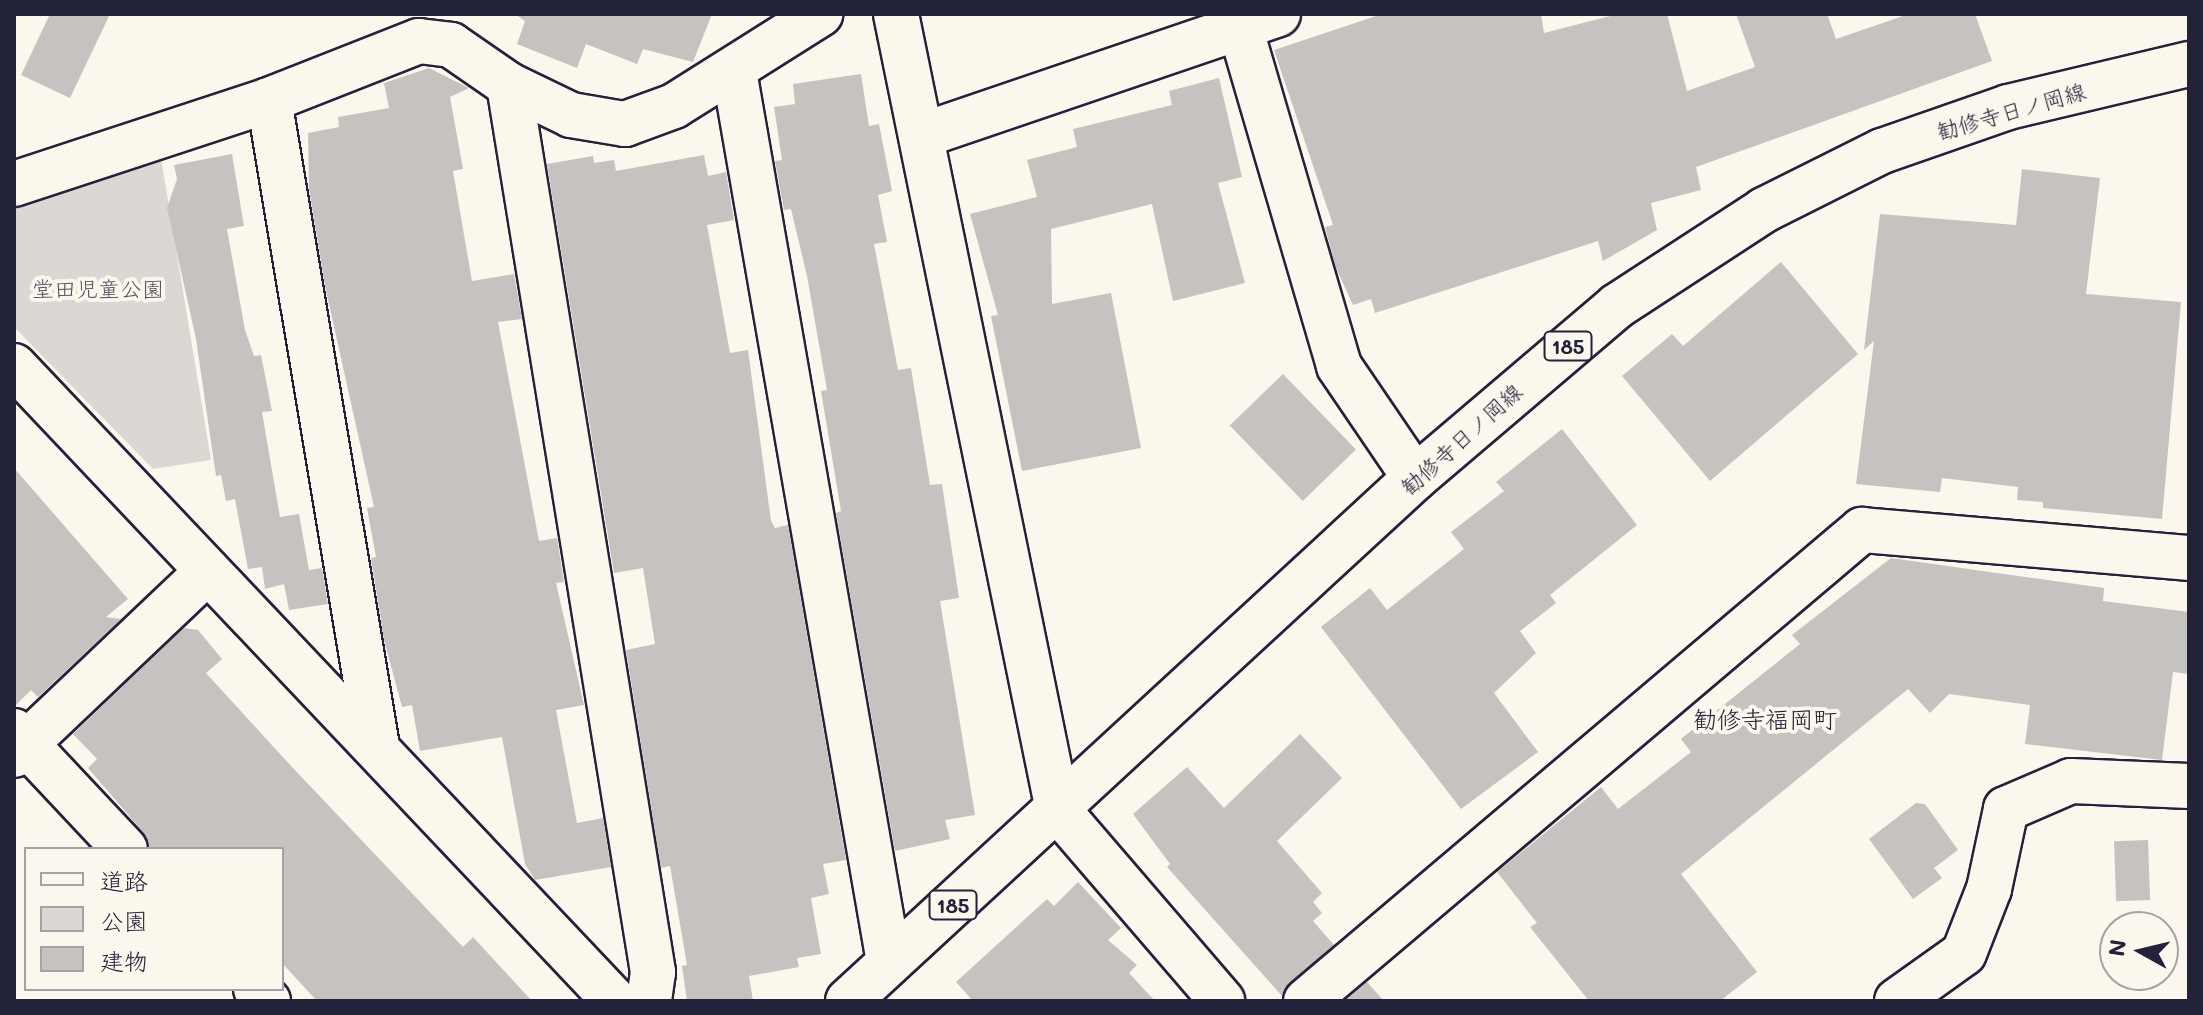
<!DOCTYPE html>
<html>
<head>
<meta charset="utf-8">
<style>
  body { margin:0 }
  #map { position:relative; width:2203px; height:1015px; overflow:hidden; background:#fbf7ec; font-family:Mali,"Klee One",sans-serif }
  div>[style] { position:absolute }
  .green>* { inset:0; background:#dbd8d3 }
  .building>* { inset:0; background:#c6c2c0; transform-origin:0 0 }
  .roads { filter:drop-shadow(2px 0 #22223b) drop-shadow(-2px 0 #22223b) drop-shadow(0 2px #22223b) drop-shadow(0 -2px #22223b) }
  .minor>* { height:44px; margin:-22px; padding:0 22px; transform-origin:22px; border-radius:22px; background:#fbf7ec }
  .primary>* { height:44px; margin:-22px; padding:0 22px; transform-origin:22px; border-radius:22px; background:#fbf7ec }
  span { translate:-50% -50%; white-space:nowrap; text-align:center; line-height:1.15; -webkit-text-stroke:8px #fbf7ec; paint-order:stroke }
  .shield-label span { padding:2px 6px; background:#fbf7ec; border:2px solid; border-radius:6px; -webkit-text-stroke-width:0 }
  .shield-label { font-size:20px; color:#22223b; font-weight:700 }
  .street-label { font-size:22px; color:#22223b }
  .park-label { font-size:22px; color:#505061 }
  .neighbourhood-label { font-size:24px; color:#22223b }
  .frame { position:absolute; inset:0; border:16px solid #22223b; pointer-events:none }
  .legend { position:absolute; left:24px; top:847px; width:260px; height:144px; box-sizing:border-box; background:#fbf7ec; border:2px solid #a4a2a5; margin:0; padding:10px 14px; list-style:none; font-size:24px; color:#22223b }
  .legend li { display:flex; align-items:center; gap:16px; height:40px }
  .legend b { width:40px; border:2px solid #a4a2a5 }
  .north { position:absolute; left:2099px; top:911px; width:80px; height:80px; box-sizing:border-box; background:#fbf7ec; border:2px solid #a4a2a5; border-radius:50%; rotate:278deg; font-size:22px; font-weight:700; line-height:32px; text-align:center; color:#22223b }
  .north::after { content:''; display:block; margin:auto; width:28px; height:36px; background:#22223b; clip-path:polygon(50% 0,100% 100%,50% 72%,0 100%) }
</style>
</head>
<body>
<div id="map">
  <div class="green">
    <div style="clip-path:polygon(161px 158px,211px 460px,153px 469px,14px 327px,14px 208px)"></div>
  </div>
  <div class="building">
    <div style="clip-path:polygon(50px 14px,110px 14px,70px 98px,21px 75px)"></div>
    <div style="clip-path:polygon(515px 14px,712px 14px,693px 62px,643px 49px,637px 64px,586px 44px,577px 68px,517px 44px,525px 21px)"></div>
    <div style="clip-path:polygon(1382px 14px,1541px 14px,1544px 33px,1618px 14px,1667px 14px,1687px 91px,1755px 67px,1736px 14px,1827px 14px,1836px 39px,1909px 14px,1975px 14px,1992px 61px,1696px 167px,1701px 190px,1651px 203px,1657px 230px,1603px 261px,1598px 241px,1375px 313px,1371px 299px,1353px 305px,1336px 268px,1325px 227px,1333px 225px,1274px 50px)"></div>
    <div style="clip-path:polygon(429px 68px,469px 88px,450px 97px,463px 169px,453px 171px,472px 281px,514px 274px,522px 319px,498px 322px,539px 541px,557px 538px,564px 582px,556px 583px,584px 705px,556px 710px,577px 823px,603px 818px,611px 867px,535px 880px,525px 864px,502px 737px,420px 751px,412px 705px,402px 707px,384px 640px,371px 558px,376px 557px,367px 508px,374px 507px,325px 286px,309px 189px,308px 133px,339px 127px,338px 117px,389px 108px,384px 83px)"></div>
    <div style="clip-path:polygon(861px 74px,869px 126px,879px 124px,892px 191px,878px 195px,887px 242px,874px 244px,898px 370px,911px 368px,930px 485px,942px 484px,959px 598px,940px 601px,975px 815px,945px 820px,950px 839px,895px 851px,836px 513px,841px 511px,821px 391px,827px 390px,807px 276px,791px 209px,784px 210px,775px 161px,782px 160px,774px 107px,795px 104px,793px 84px)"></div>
    <div style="clip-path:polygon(1219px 78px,1242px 177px,1218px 183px,1245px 283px,1173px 301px,1152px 204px,1051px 229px,1052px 304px,1111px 293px,1141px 448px,1022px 471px,991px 316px,998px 315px,970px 214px,1037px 197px,1027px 160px,1077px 147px,1073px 129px,1172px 105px,1169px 91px)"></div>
    <div style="clip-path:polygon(232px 154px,244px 226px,227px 229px,245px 330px,254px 356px,261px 355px,272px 411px,262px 412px,280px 517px,299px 514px,309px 570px,322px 568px,328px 604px,289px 610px,284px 584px,265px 589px,262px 567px,248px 569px,235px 499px,226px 501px,221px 475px,216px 476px,196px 339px,167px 208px,177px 179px,174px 165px)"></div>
    <div style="clip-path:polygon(704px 155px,708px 176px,726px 172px,734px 220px,707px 225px,730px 353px,748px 350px,771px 521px,775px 528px,788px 525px,846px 860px,823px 864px,829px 894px,811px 898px,821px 954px,797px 958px,799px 967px,749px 976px,753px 1001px,687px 1001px,682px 966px,687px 965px,670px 866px,661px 868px,626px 650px,655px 644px,643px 568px,614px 573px,547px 164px,593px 156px,594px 163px,614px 160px,616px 171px)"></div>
    <div style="clip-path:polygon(2022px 169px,2100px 178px,2086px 294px,2181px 302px,2162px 519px,2043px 508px,2043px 502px,2017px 500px,2018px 487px,1942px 478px,1940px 492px,1856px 484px,1874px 341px,1864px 350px,1880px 214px,2016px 225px)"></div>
    <div style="clip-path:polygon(1781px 262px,1858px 354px,1710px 481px,1622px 376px,1672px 334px,1683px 346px)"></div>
    <div style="left:1283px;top:374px;width:105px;height:74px;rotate:46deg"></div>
    <div style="clip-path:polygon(1562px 429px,1637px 525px,1550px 595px,1556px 603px,1520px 631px,1536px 653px,1494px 693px,1538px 752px,1461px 809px,1321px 627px,1370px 588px,1387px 610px,1464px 549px,1451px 532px,1504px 491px,1496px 482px)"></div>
    <div style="clip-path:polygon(14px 468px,128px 599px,106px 617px,121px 619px,38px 697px,31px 690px,14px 707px)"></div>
    <div style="clip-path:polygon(1891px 558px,2104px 588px,2103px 601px,2189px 612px,2189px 674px,2173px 672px,2162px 760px,2025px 744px,2030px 705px,1949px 694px,1930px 713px,1908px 689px,1681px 874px,1757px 972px,1720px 1001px,1589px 1001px,1530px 927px,1537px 923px,1497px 872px,1601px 787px,1618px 809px,1691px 752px,1681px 739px,1800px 644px,1792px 635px)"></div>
    <div style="clip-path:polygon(184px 628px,198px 630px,222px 659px,206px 673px,292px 767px,463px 947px,473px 937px,532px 1001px,317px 1001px,282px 963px,282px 849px,149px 849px,143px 832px,88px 768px,97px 759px,73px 734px)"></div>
    <div style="clip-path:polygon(1300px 734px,1342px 778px,1277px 841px,1322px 893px,1313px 902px,1322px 913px,1313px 921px,1334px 945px,1282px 996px,1167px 867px,1170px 864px,1133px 814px,1187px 767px,1224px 808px)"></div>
    <div style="clip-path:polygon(1916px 803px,1925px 804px,1958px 850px,1934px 868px,1942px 878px,1913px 899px,1869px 839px)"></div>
    <div style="left:2148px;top:840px;width:60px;height:34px;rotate:88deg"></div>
    <div style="clip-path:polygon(1078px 882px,1121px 928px,1108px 940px,1137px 965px,1129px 973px,1155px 1001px,973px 1001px,956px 982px,1047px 899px,1054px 906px)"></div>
    <div style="clip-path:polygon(1367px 982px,1384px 1001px,1345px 1001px)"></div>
  </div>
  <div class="roads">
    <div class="minor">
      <div style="left:896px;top:14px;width:812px;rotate:78.5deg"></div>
      <div style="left:1058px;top:810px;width:252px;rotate:49.3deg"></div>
      <div style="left:1240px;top:27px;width:353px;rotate:73.7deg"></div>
      <div style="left:1339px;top:366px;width:135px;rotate:55.8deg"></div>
      <div style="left:734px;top:71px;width:904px;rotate:80.13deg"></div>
      <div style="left:509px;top:85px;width:899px;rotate:80.78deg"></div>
      <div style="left:653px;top:972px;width:29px;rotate:98deg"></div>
      <div style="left:269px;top:100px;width:656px;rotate:80.52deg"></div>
      <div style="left:923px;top:135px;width:375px;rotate:-18.8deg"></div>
      <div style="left:14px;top:184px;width:268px;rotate:-18.2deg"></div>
      <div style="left:269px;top:100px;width:161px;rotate:-21.5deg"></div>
      <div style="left:419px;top:41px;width:32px;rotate:7deg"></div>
      <div style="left:451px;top:45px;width:70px;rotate:34.6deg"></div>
      <div style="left:509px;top:85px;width:69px;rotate:25.8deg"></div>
      <div style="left:571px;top:115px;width:55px;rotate:9.5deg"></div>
      <div style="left:625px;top:124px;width:52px;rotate:-20.2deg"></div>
      <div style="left:674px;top:106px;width:173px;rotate:-32.2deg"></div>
      <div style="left:14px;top:366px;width:874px;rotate:46.58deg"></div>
      <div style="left:14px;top:731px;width:162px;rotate:46.8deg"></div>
      <div style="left:14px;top:755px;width:267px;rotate:-43.5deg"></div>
      <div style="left:256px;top:989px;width:17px;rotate:45deg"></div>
      <div style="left:1306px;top:1001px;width:729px;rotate:-40.27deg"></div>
      <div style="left:1862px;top:530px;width:328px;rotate:4.9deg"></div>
      <div style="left:1897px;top:1001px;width:82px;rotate:-35.6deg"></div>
      <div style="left:1964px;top:953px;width:69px;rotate:-68.7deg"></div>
      <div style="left:1989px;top:889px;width:82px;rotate:-78deg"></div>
      <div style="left:2006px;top:809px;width:71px;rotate:-23.3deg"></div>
      <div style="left:2071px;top:781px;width:118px;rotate:2.4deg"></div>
    </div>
    <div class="primary">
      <div style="left:848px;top:1001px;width:771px;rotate:-42.69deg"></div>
      <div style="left:1415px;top:478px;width:265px;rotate:-40.4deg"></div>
      <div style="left:1617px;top:306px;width:176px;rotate:-33.1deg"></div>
      <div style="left:1764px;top:210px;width:132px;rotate:-26.6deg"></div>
      <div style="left:1882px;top:151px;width:133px;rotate:-19.2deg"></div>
      <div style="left:2008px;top:107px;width:186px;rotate:-13.4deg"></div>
    </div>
  </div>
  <div class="shield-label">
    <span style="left:1568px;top:346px">185</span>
    <span style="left:953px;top:905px">185</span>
  </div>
  <div class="street-label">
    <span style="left:2011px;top:111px;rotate:-16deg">勧修寺日ノ岡線</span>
    <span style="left:1461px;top:439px;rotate:-42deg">勧修寺日ノ岡線</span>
  </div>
  <div class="park-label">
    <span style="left:98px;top:289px">堂田児童公園</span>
  </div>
  <div class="neighbourhood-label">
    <span style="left:1765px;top:719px">勧修寺福岡町</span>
  </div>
  <div class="frame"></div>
  <ul class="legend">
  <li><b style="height:10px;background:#fbf7ec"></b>道路</li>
  <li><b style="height:22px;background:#dbd8d3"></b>公園</li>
  <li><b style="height:22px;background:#c6c2c0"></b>建物</li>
  </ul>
  <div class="north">N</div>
</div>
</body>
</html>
